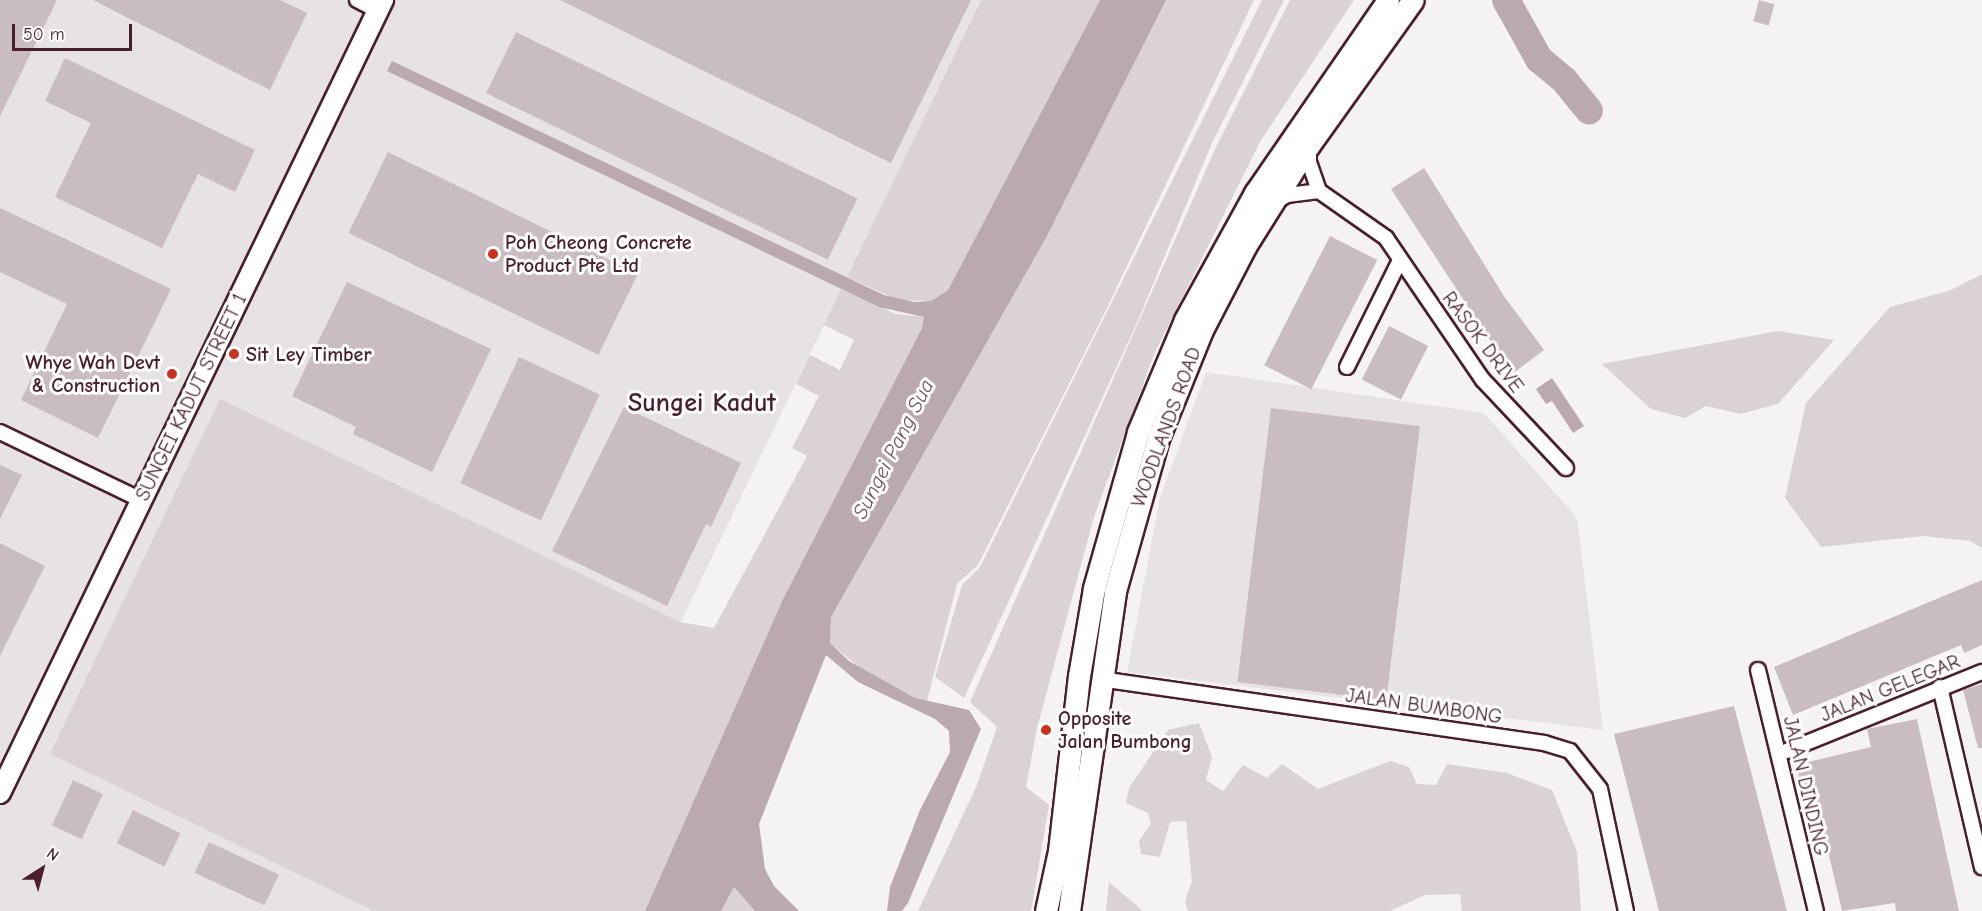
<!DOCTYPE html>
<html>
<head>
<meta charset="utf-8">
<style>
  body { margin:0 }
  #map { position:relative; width:1982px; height:911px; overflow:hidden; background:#f4f2f2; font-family:"Comic Neue",sans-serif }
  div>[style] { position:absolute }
  .built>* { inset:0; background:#e7e2e3 }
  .green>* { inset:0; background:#dbd2d5 }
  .water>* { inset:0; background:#baa9ae }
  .river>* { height:28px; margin:-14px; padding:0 14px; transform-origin:14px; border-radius:14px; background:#baa9ae }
  .building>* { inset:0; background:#cabdc1; transform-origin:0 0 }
  .roads { filter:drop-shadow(2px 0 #4a1f2b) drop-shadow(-2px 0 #4a1f2b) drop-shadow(0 2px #4a1f2b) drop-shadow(0 -2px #4a1f2b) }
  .street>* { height:14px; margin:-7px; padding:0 7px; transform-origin:7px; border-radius:7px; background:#fff }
  .secondary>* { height:20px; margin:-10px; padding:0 10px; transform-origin:10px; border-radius:10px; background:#fff }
  .primary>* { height:21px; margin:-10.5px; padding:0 10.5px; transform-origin:10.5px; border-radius:10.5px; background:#fff }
  .dots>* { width:16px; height:16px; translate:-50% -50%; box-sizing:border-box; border:3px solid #fff; border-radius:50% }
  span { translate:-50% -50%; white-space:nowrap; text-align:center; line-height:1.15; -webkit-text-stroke:6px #fff; paint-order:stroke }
  .poi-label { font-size:20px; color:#4a1f2b; font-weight:700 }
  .left { translate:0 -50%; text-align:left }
  .right { translate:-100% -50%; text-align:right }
  .street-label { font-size:20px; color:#4a1f2b }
  .water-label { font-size:21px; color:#714f59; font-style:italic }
  .district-label { font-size:26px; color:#4a1f2b; font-weight:700 }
  .north { position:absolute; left:12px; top:839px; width:60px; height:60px; -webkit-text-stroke:4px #fff; paint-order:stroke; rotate:36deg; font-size:16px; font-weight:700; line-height:24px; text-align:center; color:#4a1f2b }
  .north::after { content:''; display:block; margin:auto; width:21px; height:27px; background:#4a1f2b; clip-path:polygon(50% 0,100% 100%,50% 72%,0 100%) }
  .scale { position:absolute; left:12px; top:24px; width:120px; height:27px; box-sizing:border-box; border:3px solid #4a1f2b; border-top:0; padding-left:8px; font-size:18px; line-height:21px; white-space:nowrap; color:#4a1f2b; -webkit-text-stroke:4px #fff; paint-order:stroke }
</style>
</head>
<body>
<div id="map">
  <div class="built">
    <div style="clip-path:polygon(0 0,981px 0,541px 911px,0 911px)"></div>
    <div style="clip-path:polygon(1206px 372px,1484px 413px,1577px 518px,1603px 730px,1127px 672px,1160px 498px)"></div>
  </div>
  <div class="green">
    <div style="clip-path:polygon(981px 0,1100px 0,948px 290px,931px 301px,898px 300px,847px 277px)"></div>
    <div style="clip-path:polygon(1166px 0,1254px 0,1104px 314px,978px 565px,957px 584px,927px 701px,915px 698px,863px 670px,830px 643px,831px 617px,1047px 236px)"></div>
    <div style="clip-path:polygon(1262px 0,1284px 0,1212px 143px,1136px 325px,964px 698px,935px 677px,962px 585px,980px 567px)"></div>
    <div style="clip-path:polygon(1290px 0,1354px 0,1261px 140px,1155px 352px,1094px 517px,1037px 728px,1026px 787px,1049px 805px,1031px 911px,918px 911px,977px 785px,997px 727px,970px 702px,1217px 145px)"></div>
    <div style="clip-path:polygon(1982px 274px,1982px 548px,1970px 541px,1923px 536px,1821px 547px,1785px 498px,1806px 403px,1890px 307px,1951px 290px)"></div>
    <div style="clip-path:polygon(841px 289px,896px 314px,925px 317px,922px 328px,783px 599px,645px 911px,374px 911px,50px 754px,220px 399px,680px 622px,714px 628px,807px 456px,792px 448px,819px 396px,796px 384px,810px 355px,840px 370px,854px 340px,824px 325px)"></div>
    <div style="clip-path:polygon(1778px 331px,1834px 340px,1778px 404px,1740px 414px,1706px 406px,1685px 418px,1651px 409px,1602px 364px)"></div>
    <div style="clip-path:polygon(1199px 723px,1212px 757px,1206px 780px,1223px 791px,1243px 765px,1267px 778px,1282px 764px,1318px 789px,1390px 761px,1409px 767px,1417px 784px,1436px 785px,1447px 764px,1507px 773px,1552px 790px,1577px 852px,1581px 911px,1462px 911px,1460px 894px,1425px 895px,1390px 911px,1188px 911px,1185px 901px,1192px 881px,1186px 821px,1170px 822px,1160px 857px,1141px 854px,1139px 841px,1151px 824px,1148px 813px,1126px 803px,1129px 788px,1168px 730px)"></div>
    <div style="clip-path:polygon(1109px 882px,1143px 911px,1106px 911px)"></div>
    <div style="clip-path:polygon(734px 887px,755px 911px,721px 911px)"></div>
  </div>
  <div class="water">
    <div style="clip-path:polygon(1100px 0,1166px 0,1047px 236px,831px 617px,830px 643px,849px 661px,915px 698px,969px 710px,981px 729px,908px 903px,902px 911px,887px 911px,890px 887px,920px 810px,950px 752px,949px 731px,935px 719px,858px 682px,826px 655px,759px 824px,765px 869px,774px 886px,799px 911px,755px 911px,734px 887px,721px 911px,645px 911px,783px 599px,922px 328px,924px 317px,879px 307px,387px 71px,392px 61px,884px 295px,914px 302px,931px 301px,948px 290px)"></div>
    <div style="clip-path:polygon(1552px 378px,1584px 426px,1573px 433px,1552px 401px,1546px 404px,1536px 389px)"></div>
  </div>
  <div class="river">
    <div style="left:1506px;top:0;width:68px;rotate:60.8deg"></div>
    <div style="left:1539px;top:59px;width:34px;rotate:40deg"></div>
    <div style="left:1565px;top:81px;width:38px;rotate:51deg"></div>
  </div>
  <div class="building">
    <div style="clip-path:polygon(0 0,57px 0,0 116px)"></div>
    <div style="clip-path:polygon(93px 0,280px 0,307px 13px,270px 90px)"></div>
    <div style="clip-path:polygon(560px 0,971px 0,891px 163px)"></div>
    <div style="left:1759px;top:0;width:16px;height:22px;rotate:15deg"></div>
    <div style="left:516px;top:32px;width:380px;height:68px;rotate:26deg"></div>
    <div style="clip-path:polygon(65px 58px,255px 150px,235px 192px,198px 174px,162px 248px,55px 197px,91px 123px,45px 101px)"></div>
    <div style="left:388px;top:152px;width:278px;height:90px;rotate:26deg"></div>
    <div style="clip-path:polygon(1424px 168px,1504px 296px,1544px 350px,1512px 374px,1391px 189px)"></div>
    <div style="clip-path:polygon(0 208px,171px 289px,98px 438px,21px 400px,67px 304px,0 272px)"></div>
    <div style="left:1330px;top:236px;width:53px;height:145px;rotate:27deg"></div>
    <div style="clip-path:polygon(347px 282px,491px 349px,432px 472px,353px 434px,356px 427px,292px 396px)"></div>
    <div style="left:1389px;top:326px;width:44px;height:60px;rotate:27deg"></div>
    <div style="left:519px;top:357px;width:89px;height:139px;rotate:25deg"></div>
    <div style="clip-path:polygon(624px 407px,741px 463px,711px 527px,706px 524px,667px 606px,552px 551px)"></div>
    <div style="left:1271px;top:408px;width:150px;height:276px;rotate:7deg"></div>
    <div style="clip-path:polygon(0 465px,22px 475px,0 519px)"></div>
    <div style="clip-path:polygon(0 543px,45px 566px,0 656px)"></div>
    <div style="clip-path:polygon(1982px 580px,1982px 645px,1964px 653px,1961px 645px,1793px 715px,1774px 667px)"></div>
    <div style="clip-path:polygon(1982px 684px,1982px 748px,1978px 748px,1963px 690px)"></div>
    <div style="clip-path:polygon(1734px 706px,1787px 911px,1659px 911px,1614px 734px)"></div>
    <div style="clip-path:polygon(1917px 719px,1959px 911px,1896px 911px,1895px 903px,1842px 911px,1818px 808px,1807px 810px,1796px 765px,1871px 747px,1867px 729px)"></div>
    <div style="left:73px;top:780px;width:33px;height:50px;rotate:25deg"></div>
    <div style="left:133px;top:810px;width:53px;height:37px;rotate:26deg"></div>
    <div style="left:209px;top:842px;width:77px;height:34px;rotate:25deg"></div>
  </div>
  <div class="roads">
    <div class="street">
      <div style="left:357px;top:0;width:22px;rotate:27deg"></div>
      <div style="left:1309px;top:147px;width:15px;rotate:90deg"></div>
      <div style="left:1309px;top:162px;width:31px;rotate:71deg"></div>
      <div style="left:1319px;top:191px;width:82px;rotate:35deg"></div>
      <div style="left:1386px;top:238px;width:172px;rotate:55.7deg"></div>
      <div style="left:1483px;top:380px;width:121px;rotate:46.7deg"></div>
      <div style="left:1275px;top:202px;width:14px;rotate:-30deg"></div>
      <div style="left:1287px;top:195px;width:32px;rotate:-7deg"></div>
      <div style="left:1347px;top:367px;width:119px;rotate:-63.6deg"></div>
      <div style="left:0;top:432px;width:157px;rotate:25.7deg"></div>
      <div style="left:1758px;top:670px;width:248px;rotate:76.5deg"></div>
      <div style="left:1100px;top:679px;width:449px;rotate:8.2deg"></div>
      <div style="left:1544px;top:743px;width:27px;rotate:17deg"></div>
      <div style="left:1570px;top:751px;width:48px;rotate:51.7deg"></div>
      <div style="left:1600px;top:789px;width:125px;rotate:78deg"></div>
      <div style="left:1940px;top:687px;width:185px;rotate:76.9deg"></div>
      <div style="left:1779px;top:754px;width:219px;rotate:-22deg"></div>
    </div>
    <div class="secondary">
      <div style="left:0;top:793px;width:881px;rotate:-64.22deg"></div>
    </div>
    <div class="primary">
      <div style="left:1046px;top:911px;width:61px;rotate:-77.8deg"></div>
      <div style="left:1059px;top:851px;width:176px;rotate:-83.5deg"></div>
      <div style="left:1079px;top:676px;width:89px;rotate:-80.3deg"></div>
      <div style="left:1094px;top:588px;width:162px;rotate:-74.2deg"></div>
      <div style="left:1138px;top:432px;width:121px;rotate:-67.2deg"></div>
      <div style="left:1185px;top:320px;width:145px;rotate:-61.1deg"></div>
      <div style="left:1255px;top:193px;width:234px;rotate:-55.4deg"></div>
      <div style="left:1069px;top:911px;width:323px;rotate:-81.8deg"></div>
      <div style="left:1115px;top:591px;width:161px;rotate:-74.2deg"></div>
      <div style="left:1159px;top:436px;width:114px;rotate:-67.9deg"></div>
      <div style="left:1202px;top:330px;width:96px;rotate:-62.6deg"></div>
      <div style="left:1246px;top:245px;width:118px;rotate:-57.8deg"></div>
      <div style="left:1309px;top:145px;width:178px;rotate:-54.4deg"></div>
    </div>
  </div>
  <div class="dots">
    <div style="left:493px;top:254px;background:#c8321e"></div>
    <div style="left:234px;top:354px;background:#c8321e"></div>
    <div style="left:172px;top:374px;background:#c8321e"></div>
    <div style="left:1046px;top:730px;background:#c8321e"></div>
  </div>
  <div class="poi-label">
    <span class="left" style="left:505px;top:254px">Poh Cheong Concrete<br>Product Pte Ltd</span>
    <span class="left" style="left:246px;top:354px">Sit Ley Timber</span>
    <span class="right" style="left:160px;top:374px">Whye Wah Devt<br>&amp; Construction</span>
    <span class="left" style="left:1058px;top:730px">Opposite<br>Jalan Bumbong</span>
  </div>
  <div class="street-label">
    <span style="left:1483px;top:342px;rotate:53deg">RASOK DRIVE</span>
    <span style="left:191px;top:397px;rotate:-64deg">SUNGEI KADUT STREET 1</span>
    <span style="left:1166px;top:427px;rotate:-70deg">WOODLANDS ROAD</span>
    <span style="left:1890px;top:688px;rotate:-22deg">JALAN GELEGAR</span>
    <span style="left:1424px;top:706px;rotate:8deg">JALAN BUMBONG</span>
    <span style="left:1806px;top:786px;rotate:77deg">JALAN DINDING</span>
  </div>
  <div class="water-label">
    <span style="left:893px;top:449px;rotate:-63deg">Sungei Pang Sua</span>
  </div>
  <div class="district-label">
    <span style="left:702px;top:404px">Sungei Kadut</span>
  </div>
  <div class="north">N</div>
  <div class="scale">50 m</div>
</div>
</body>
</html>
